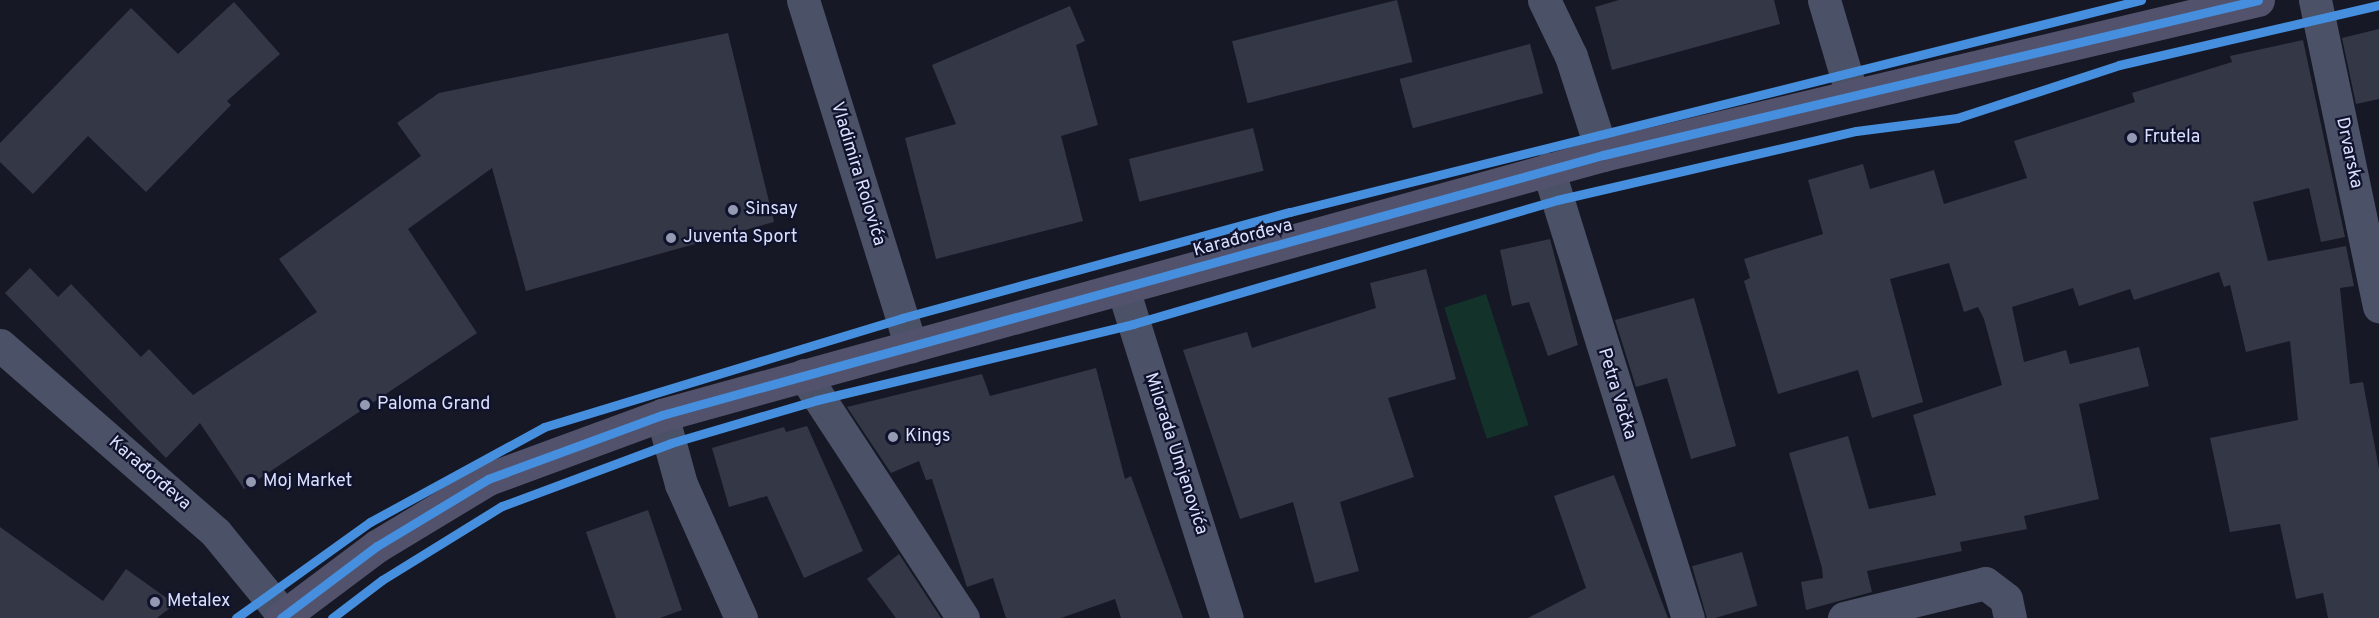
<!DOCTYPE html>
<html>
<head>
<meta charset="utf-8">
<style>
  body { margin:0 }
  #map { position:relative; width:2379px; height:618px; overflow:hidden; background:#161825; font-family:Overpass,sans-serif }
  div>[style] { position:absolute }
  .green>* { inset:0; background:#13322a; transform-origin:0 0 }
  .building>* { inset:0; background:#343746; transform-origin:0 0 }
  .street>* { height:33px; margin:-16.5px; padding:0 16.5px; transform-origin:16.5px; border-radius:16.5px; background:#4b5166 }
  .primary>* { height:33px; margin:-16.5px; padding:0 16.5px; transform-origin:16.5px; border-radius:16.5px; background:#52526c }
  .cycleway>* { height:9px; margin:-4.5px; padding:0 4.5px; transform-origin:4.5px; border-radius:4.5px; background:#468fdf }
  .dots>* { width:16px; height:16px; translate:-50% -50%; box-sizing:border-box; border:3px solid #10132b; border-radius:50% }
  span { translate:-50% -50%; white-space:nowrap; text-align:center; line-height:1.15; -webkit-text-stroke:4.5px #10132b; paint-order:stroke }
  .poi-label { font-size:18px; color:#dae0ff }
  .left { translate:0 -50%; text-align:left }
  .street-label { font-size:18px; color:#dae0ff }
</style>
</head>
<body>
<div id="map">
  <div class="green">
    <div style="left:1486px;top:294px;width:138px;height:44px;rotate:72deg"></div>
  </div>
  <div class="building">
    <div style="left:1397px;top:0;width:64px;height:170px;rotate:76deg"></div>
    <div style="clip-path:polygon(1619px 0,1774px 0,1780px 24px,1612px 70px,1595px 7px)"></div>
    <div style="clip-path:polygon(234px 2px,280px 54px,227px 101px,231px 105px,146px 192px,88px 136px,33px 194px,0 162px,0 143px,131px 8px,178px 54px)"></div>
    <div style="clip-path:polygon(1070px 6px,1085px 41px,1076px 45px,1098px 125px,1061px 136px,1083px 221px,936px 259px,905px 138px,956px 124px,932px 65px)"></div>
    <div style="clip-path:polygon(2379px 29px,2379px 99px,2356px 104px,2342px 38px)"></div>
    <div style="clip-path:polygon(728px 33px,774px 222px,526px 291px,492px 168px,408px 229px,477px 333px,244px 489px,200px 423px,166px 458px,5px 293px,30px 268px,58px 297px,71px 284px,141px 357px,149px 349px,193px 395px,317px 312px,279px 259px,421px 156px,397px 123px,439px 93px)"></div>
    <div style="clip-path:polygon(2303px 40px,2345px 237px,2321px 242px,2309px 188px,2253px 202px,2268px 261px,2346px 246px,2354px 286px,2340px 288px,2350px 384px,2363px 382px,2379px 469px,2379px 618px,2328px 618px,2323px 593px,2296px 599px,2280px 524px,2230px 532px,2210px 438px,2298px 420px,2290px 341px,2246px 352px,2230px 285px,2224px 287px,2219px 272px,2134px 300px,2130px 289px,2079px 306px,2073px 288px,2012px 307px,2024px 362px,2066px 350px,2070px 364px,2139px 347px,2149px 386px,2079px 404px,2099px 499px,2024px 516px,2027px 529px,1960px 542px,1962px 551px,1867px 571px,1872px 592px,1806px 610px,1801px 582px,1823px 578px,1822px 568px,1789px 453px,1848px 436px,1869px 509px,1936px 495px,1913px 415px,2002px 385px,1984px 319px,1978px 307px,1964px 312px,1949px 263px,1890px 279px,1923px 402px,1872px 418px,1858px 370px,1778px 394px,1744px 281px,1750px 278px,1744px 259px,1823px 234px,1808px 180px,1863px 164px,1870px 189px,1934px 170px,1944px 204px,2027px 178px,2014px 141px,2135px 102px,2132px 93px,2232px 62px,2230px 56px)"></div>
    <div style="left:1530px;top:44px;width:51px;height:135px;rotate:75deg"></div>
    <div style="left:1253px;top:128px;width:44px;height:128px;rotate:76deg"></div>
    <div style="clip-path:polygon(1550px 239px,1578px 345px,1548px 356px,1529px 302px,1512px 306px,1500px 250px)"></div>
    <div style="clip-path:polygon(1426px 269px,1456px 379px,1388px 398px,1414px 477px,1340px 502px,1359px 571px,1315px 583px,1293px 502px,1240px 519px,1183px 350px,1247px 332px,1252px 348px,1376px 308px,1370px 283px)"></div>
    <div style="clip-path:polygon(1694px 298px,1736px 446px,1691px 459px,1667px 378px,1636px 387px,1615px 320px)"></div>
    <div style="clip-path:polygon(1096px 368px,1125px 479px,1131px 476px,1183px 618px,1121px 618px,1115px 599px,1061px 618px,1006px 618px,993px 578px,967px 587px,932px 479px,926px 480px,919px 461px,891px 473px,847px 407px,982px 374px,990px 396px)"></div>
    <div style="clip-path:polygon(807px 426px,863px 551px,804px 578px,767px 496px,729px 507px,712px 448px,784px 427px,786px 432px)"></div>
    <div style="clip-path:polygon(1614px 475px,1668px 618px,1528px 618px,1586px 588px,1554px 496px)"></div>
    <div style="clip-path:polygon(648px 510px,682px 610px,660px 618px,616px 618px,586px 532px)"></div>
    <div style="clip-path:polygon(0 527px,103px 601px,126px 569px,175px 604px,157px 618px,0 618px)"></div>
    <div style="left:1742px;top:552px;width:56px;height:52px;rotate:74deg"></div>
    <div style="clip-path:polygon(899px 554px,941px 618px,896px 618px,867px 579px)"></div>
  </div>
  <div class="street">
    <div style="left:803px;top:0;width:363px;rotate:72.7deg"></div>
    <div style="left:1544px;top:0;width:62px;rotate:64.3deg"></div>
    <div style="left:1571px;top:56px;width:104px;rotate:72.1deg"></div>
    <div style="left:1824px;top:0;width:99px;rotate:73.6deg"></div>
    <div style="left:2315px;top:0;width:313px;rotate:78.2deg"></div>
    <div style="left:1548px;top:169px;width:470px;rotate:72.7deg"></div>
    <div style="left:1123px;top:289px;width:345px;rotate:72.5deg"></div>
    <div style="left:0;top:345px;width:286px;rotate:41deg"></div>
    <div style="left:216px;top:533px;width:107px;rotate:50.7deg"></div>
    <div style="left:804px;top:375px;width:290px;rotate:56.8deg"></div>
    <div style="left:662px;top:415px;width:72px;rotate:74.6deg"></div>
    <div style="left:681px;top:484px;width:147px;rotate:65.9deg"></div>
    <div style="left:1844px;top:618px;width:145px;rotate:-13.9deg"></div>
    <div style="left:1985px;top:583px;width:26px;rotate:37deg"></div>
    <div style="left:2006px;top:599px;width:19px;rotate:78deg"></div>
  </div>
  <div class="primary">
    <div style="left:281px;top:618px;width:120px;rotate:-36.9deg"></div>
    <div style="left:377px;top:546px;width:130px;rotate:-31.1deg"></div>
    <div style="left:488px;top:479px;width:185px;rotate:-20.2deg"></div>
    <div style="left:662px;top:415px;width:976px;rotate:-15.45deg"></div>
    <div style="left:1603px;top:155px;width:673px;rotate:-13.31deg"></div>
  </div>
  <div class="cycleway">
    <div style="left:236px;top:618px;width:165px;rotate:-35.6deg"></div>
    <div style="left:370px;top:522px;width:198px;rotate:-28.6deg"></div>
    <div style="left:544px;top:427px;width:374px;rotate:-16.9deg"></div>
    <div style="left:902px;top:318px;width:402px;rotate:-15.3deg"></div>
    <div style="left:1290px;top:212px;width:877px;rotate:-13.99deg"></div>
    <div style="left:281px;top:618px;width:120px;rotate:-36.9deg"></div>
    <div style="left:377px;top:546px;width:130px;rotate:-31.1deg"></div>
    <div style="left:488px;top:479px;width:185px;rotate:-20.2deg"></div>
    <div style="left:662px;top:415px;width:976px;rotate:-15.45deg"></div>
    <div style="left:1603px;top:155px;width:673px;rotate:-13.31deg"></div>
    <div style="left:332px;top:618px;width:63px;rotate:-37.2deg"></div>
    <div style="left:382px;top:580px;width:141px;rotate:-31.7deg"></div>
    <div style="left:502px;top:506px;width:180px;rotate:-20.4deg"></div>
    <div style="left:671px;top:443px;width:152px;rotate:-16.4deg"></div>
    <div style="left:817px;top:400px;width:325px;rotate:-13.5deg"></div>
    <div style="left:1133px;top:324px;width:442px;rotate:-16.3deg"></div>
    <div style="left:1557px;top:200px;width:307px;rotate:-13deg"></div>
    <div style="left:1856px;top:131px;width:102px;rotate:-7.3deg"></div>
    <div style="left:1957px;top:118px;width:170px;rotate:-18.1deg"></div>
    <div style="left:2119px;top:65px;width:267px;rotate:-13deg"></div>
  </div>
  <div class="dots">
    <div style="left:2132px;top:138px;background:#959ab3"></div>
    <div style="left:733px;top:210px;background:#959ab3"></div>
    <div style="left:671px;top:238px;background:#959ab3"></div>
    <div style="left:365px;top:405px;background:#959ab3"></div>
    <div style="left:893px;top:437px;background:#959ab3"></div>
    <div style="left:251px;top:482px;background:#959ab3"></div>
    <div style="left:155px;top:602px;background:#959ab3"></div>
  </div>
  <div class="poi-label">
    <span class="left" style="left:2144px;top:138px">Frutela</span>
    <span class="left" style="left:745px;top:210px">Sinsay</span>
    <span class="left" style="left:683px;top:238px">Juventa Sport</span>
    <span class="left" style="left:377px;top:405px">Paloma Grand</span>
    <span class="left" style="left:905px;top:437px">Kings</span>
    <span class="left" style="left:263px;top:482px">Moj Market</span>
    <span class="left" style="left:167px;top:602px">Metalex</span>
  </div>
  <div class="street-label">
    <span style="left:2348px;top:153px;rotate:78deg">Drvarska</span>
    <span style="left:857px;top:174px;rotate:73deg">Vladimira Rolovića</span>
    <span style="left:1243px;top:239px;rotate:-15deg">Karađorđeva</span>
    <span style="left:1616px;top:394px;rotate:73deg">Petra Vačka</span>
    <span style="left:1175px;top:454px;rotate:72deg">Milorada Umjenovića</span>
    <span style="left:149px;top:474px;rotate:41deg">Karađorđeva</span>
  </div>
</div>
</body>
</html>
